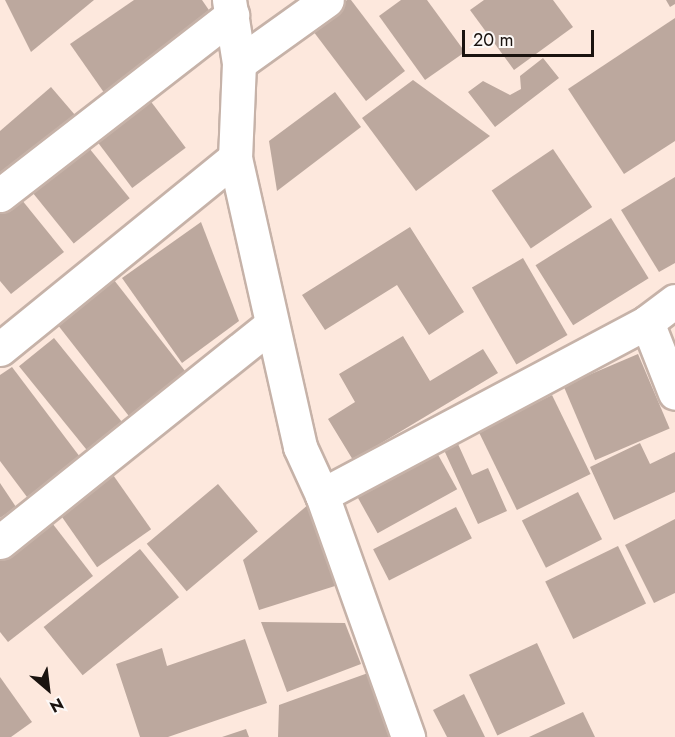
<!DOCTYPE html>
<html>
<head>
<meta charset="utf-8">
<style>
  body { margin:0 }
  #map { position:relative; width:675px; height:737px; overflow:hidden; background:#fde8dd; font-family:Jost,sans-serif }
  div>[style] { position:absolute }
  .building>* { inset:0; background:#bca89e; transform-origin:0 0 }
  .roads { filter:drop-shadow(2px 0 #c6b2a8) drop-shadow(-2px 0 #c6b2a8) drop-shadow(0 2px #c6b2a8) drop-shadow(0 -2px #c6b2a8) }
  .street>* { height:33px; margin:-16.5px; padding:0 16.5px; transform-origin:16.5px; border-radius:16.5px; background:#fff }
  span { translate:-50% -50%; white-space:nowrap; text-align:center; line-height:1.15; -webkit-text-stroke:4.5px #fdf9f7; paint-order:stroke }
  .north { position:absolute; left:18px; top:659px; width:60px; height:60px; -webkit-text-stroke:4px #fdf9f7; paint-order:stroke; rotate:152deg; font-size:16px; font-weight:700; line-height:24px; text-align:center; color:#1a130f }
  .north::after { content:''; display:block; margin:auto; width:21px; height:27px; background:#1a130f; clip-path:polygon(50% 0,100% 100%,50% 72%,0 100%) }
  .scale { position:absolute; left:462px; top:30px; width:132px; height:27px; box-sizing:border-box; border:3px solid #1a130f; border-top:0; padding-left:8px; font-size:18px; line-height:21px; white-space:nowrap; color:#1a130f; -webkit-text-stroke:4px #fdf9f7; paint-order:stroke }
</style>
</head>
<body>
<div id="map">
  <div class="building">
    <div style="clip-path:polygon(5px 0,94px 0,31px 52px)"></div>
    <div style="clip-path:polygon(134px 0,202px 0,215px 19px,105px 94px,70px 44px)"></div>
    <div style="clip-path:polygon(347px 0,351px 0,405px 71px,366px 101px,310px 27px)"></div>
    <div style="clip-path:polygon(401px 0,427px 0,465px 52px,425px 80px,379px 16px)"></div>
    <div style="clip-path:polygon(484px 0,553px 0,573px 27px,514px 70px,470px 10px)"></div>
    <div style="clip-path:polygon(666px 0,675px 0,675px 4px,670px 7px)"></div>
    <div style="clip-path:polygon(675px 18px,675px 141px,624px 174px,568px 89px)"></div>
    <div style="clip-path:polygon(543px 58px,559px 78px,495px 127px,468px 92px,483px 81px,510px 95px,521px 89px,520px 76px)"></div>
    <div style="clip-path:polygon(413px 80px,490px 136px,416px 191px,362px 118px)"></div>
    <div style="clip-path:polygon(51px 87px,75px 115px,0 180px,0 131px)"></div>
    <div style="clip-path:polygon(335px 92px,361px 127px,277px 191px,269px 141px)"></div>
    <div style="left:146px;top:95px;width:66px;height:67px;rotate:53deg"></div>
    <div style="left:85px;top:143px;width:71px;height:72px;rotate:51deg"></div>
    <div style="left:553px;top:149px;width:70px;height:74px;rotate:56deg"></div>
    <div style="clip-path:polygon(675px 177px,675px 263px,659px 272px,621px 210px)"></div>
    <div style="clip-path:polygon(17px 194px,64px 252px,11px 294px,0 281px,0 208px)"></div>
    <div style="left:611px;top:218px;width:71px;height:89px;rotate:58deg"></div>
    <div style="clip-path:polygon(201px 222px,239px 321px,182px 363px,122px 278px)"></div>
    <div style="clip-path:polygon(410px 227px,464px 312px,429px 335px,397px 285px,325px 330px,302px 295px)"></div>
    <div style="left:523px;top:258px;width:89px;height:59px;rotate:60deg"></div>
    <div style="left:114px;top:280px;width:116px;height:72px;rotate:52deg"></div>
    <div style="clip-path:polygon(403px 336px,430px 381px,483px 349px,498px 373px,353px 460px,328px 419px,355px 402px,339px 374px)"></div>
    <div style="left:54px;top:338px;width:109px;height:45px;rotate:51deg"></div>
    <div style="left:638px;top:354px;width:81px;height:81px;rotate:67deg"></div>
    <div style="clip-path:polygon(12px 367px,80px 457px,27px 497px,0 461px,0 375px)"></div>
    <div style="left:552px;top:395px;width:88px;height:82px;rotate:64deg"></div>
    <div style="left:431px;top:442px;width:54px;height:91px;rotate:61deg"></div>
    <div style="clip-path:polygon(640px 443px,650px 464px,675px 452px,675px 492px,614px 520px,590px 467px)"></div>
    <div style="clip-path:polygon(458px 444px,472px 475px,488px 468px,507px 511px,478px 524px,444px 450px)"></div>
    <div style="left:111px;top:472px;width:70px;height:66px;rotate:55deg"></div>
    <div style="clip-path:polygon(0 483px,16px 507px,0 518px)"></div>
    <div style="left:218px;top:484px;width:62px;height:93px;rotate:50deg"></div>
    <div style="left:578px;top:492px;width:53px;height:63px;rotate:63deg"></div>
    <div style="clip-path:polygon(309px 504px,335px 586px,259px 610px,243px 560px)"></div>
    <div style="left:456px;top:507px;width:35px;height:93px;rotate:63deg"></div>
    <div style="clip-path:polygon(49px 519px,93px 576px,8px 642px,0 632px,0 556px)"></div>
    <div style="clip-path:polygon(675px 519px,675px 593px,654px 603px,625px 545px)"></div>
    <div style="left:618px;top:546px;width:64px;height:81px;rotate:64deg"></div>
    <div style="left:140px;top:549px;width:62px;height:124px;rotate:51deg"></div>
    <div style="clip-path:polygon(261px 622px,345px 623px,361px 664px,287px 692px)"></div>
    <div style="clip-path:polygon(245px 639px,267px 703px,168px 737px,140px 737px,116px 664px,162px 648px,167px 666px)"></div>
    <div style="left:537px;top:643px;width:67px;height:75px;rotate:65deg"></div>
    <div style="clip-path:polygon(368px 673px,391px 737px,278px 737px,279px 705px)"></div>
    <div style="clip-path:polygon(0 677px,32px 722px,11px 737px,0 737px)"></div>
    <div style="clip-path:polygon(464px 694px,485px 737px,447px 737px,433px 710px)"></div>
    <div style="clip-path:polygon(583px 712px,595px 737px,529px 737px)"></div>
    <div style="clip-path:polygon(246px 729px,249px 737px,222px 737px)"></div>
  </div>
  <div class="roads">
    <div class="street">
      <div style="left:229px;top:0;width:64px;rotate:81deg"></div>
      <div style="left:239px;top:63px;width:95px;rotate:92.4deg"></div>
      <div style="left:235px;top:158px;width:296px;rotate:77.3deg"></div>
      <div style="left:300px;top:447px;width:53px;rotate:65.4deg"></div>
      <div style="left:322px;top:495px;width:257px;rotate:70.4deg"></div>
      <div style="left:239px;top:63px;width:108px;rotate:-35.6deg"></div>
      <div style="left:0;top:195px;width:294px;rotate:-37.8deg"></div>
      <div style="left:647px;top:322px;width:76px;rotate:68.5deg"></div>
      <div style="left:0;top:349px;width:303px;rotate:-39.1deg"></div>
      <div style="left:322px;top:495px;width:368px;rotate:-28deg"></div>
      <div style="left:647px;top:322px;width:35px;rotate:-37deg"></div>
      <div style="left:0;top:542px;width:347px;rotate:-38.7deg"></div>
    </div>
  </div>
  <div class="north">N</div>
  <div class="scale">20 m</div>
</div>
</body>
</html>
